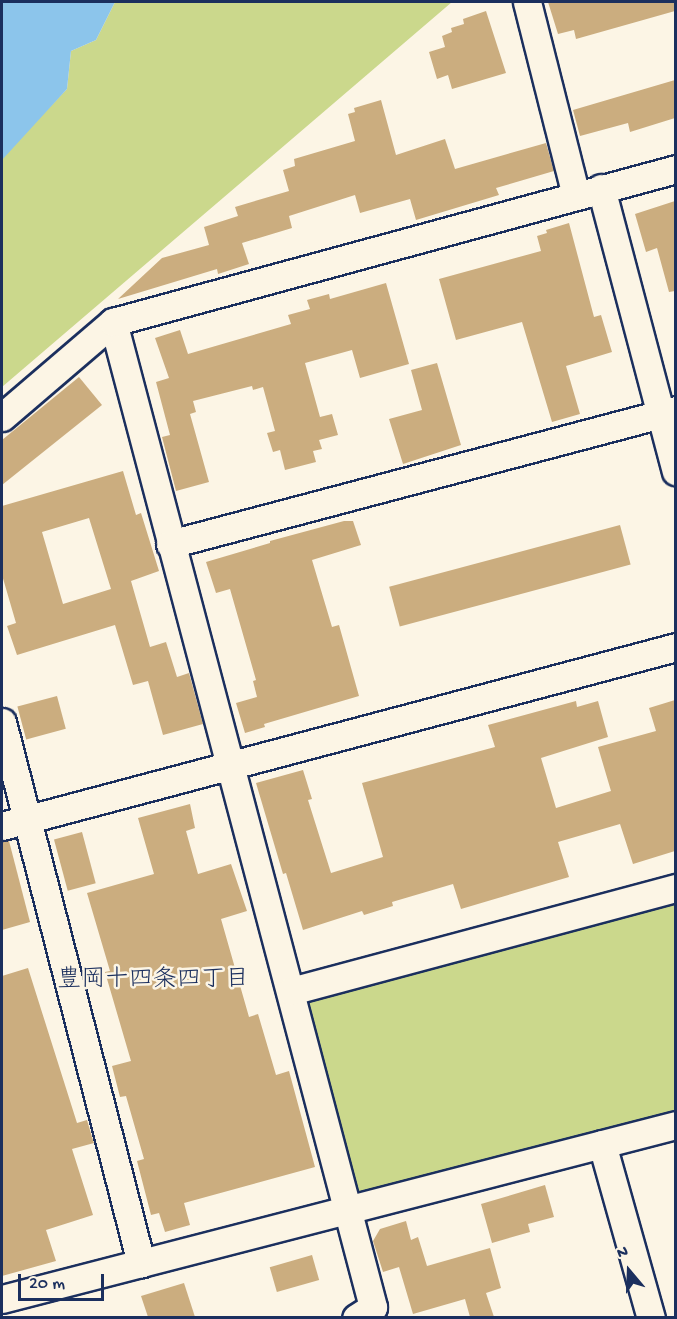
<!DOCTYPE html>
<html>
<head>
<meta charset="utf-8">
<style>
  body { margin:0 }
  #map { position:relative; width:677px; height:1319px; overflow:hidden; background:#fcf5e5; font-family:"Gochi Hand","Klee One",sans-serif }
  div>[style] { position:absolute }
  .green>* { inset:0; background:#cbd88c }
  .water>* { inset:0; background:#8cc5eb }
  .building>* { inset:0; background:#cbad7f; transform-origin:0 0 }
  .roads { filter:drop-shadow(2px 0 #1b2f5e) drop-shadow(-2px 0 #1b2f5e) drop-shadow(0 2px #1b2f5e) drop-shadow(0 -2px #1b2f5e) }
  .minor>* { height:27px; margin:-13.5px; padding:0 13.5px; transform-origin:13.5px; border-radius:13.5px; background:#fcf5e5 }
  span { translate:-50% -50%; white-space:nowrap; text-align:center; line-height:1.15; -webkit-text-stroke:5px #fcf5e5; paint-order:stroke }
  .neighbourhood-label { font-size:24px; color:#1b2f5e }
  .frame { position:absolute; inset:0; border:3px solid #1b2f5e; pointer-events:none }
  .north { position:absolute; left:599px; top:1241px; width:60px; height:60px; -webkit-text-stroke:4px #fcf5e5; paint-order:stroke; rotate:341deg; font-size:16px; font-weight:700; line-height:24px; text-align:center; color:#1b2f5e }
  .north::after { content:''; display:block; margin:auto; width:21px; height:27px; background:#1b2f5e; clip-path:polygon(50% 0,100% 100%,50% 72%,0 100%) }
  .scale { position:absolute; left:18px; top:1274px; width:86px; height:27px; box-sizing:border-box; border:3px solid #1b2f5e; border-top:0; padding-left:8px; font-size:18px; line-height:21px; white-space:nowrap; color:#1b2f5e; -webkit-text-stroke:4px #fcf5e5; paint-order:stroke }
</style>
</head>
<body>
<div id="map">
  <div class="green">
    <div style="clip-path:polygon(115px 2px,452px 2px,2px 387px,2px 157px,67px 89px,71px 51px,96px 40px)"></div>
    <div style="clip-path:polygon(675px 888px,675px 1125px,348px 1211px,291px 991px)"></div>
  </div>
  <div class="water">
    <div style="clip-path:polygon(2px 2px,115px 2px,96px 40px,71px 51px,67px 89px,2px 160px)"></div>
  </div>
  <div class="building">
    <div style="clip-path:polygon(548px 2px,675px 2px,675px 11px,576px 39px,574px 30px,558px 34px)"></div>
    <div style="clip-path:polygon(486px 11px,506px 73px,452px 89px,448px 75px,437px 79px,429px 52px,445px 47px,442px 36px,452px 32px,451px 28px,464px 24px,463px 19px)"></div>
    <div style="clip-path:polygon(675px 80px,675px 118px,630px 132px,628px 123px,580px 136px,573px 110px)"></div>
    <div style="clip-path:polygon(381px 100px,396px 155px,445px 139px,455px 169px,546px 143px,554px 171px,496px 188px,499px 195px,416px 220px,410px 199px,360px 213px,355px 195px,289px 216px,292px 228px,242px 243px,249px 264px,218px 274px,217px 269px,118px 299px,162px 258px,209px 245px,204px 227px,238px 216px,235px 207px,289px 191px,283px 170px,295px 166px,294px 159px,355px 141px,348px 114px,355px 112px,354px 108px)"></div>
    <div style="clip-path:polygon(675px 201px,675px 291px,669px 292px,657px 248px,646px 252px,635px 214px)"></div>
    <div style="clip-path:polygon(569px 223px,594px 317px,601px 315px,612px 352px,566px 366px,580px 414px,552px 422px,522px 322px,456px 340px,439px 279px,541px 251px,537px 236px,547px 233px,546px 230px)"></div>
    <div style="clip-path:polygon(386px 283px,409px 364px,360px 378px,352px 350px,305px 363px,320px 417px,332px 414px,338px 435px,319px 440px,322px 449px,313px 451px,316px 462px,285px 470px,280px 450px,273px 452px,267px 433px,275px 431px,263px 387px,253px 390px,252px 386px,193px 401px,196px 412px,190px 414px,209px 482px,176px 491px,162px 437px,170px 435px,156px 382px,169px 378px,155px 338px,180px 330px,188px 354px,291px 324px,288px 315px,310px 309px,307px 300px,329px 294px,330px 299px)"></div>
    <div style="clip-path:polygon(437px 363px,461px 445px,403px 464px,389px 419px,422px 410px,411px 370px)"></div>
    <div style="clip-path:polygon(79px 377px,102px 405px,2px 485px,2px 440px)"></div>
    <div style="clip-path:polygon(evenodd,123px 471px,136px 515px,141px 513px,159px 571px,131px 581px,150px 647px,166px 642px,177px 677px,189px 673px,203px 724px,163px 735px,148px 681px,133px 685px,115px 625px,17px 655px,7px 626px,16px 623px,2px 575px,2px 506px,123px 471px,89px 518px,111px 589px,63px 604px,42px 532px,89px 518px)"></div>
    <div style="clip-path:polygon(344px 521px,353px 521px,361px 545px,312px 560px,332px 627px,339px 625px,359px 696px,264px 724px,265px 727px,245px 733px,236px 703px,257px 697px,253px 681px,256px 680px,230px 589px,216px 593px,206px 562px,270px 543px,270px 541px)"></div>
    <div style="left:620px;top:525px;width:41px;height:239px;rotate:75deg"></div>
    <div style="left:57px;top:696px;width:34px;height:41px;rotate:75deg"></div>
    <div style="clip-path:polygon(675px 700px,675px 851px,633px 864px,620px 824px,558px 842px,569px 877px,461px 909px,453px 884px,392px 902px,393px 906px,364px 915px,362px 911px,303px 930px,286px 873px,283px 874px,256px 783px,303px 770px,312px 799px,308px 800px,331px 873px,383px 857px,362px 783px,495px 747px,488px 725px,576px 701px,577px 707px,598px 701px,608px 737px,541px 758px,556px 808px,611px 791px,598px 747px,656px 731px,649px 708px)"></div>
    <div style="clip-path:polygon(190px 804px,195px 828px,186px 831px,198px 874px,231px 864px,247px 911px,221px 919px,249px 1017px,258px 1014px,276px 1075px,289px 1071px,315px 1167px,184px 1203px,190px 1225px,165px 1232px,159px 1213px,151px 1215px,137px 1161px,144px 1159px,126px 1096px,120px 1097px,112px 1066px,131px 1061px,105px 972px,110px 971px,87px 893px,154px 874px,138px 818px)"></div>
    <div style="left:82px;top:832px;width:53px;height:29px;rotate:75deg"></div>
    <div style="clip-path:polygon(2px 841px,9px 841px,30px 922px,2px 930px)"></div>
    <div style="clip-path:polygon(28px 968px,77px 1123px,87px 1120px,92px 1137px,94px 1143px,72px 1149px,93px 1215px,46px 1230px,56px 1261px,2px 1276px,2px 976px)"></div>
    <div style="clip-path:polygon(545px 1185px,554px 1217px,528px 1224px,530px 1232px,492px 1243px,481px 1204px)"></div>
    <div style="clip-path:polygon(406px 1221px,411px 1240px,418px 1237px,427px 1266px,490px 1248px,501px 1288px,486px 1293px,494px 1317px,470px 1317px,465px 1299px,413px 1314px,399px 1267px,383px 1272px,373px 1241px,380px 1229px)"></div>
    <div style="left:312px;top:1255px;width:26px;height:44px;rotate:74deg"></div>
    <div style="clip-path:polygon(184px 1283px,195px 1317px,148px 1317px,141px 1296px)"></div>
  </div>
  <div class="roads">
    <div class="minor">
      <div style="left:527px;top:2px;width:199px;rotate:75.8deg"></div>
      <div style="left:601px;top:188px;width:293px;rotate:75.2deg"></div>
      <div style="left:113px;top:322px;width:1019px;rotate:75.21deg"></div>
      <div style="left:373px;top:1307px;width:20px;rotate:147deg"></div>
      <div style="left:2px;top:417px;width:146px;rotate:-40.6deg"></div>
      <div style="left:113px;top:322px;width:583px;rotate:-15.2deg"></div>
      <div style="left:170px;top:544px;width:523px;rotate:-14.83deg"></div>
      <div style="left:2px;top:722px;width:559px;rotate:75.59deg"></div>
      <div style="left:2px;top:826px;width:697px;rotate:-14.87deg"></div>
      <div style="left:291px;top:991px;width:399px;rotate:-15deg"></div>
      <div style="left:602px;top:1144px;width:181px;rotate:74.3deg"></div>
      <div style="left:2px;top:1299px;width:696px;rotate:-14.48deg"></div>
    </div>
  </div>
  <div class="neighbourhood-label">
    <span style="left:153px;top:981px">豊岡十四条四丁目</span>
  </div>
  <div class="frame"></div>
  <div class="north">N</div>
  <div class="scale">20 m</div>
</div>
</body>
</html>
